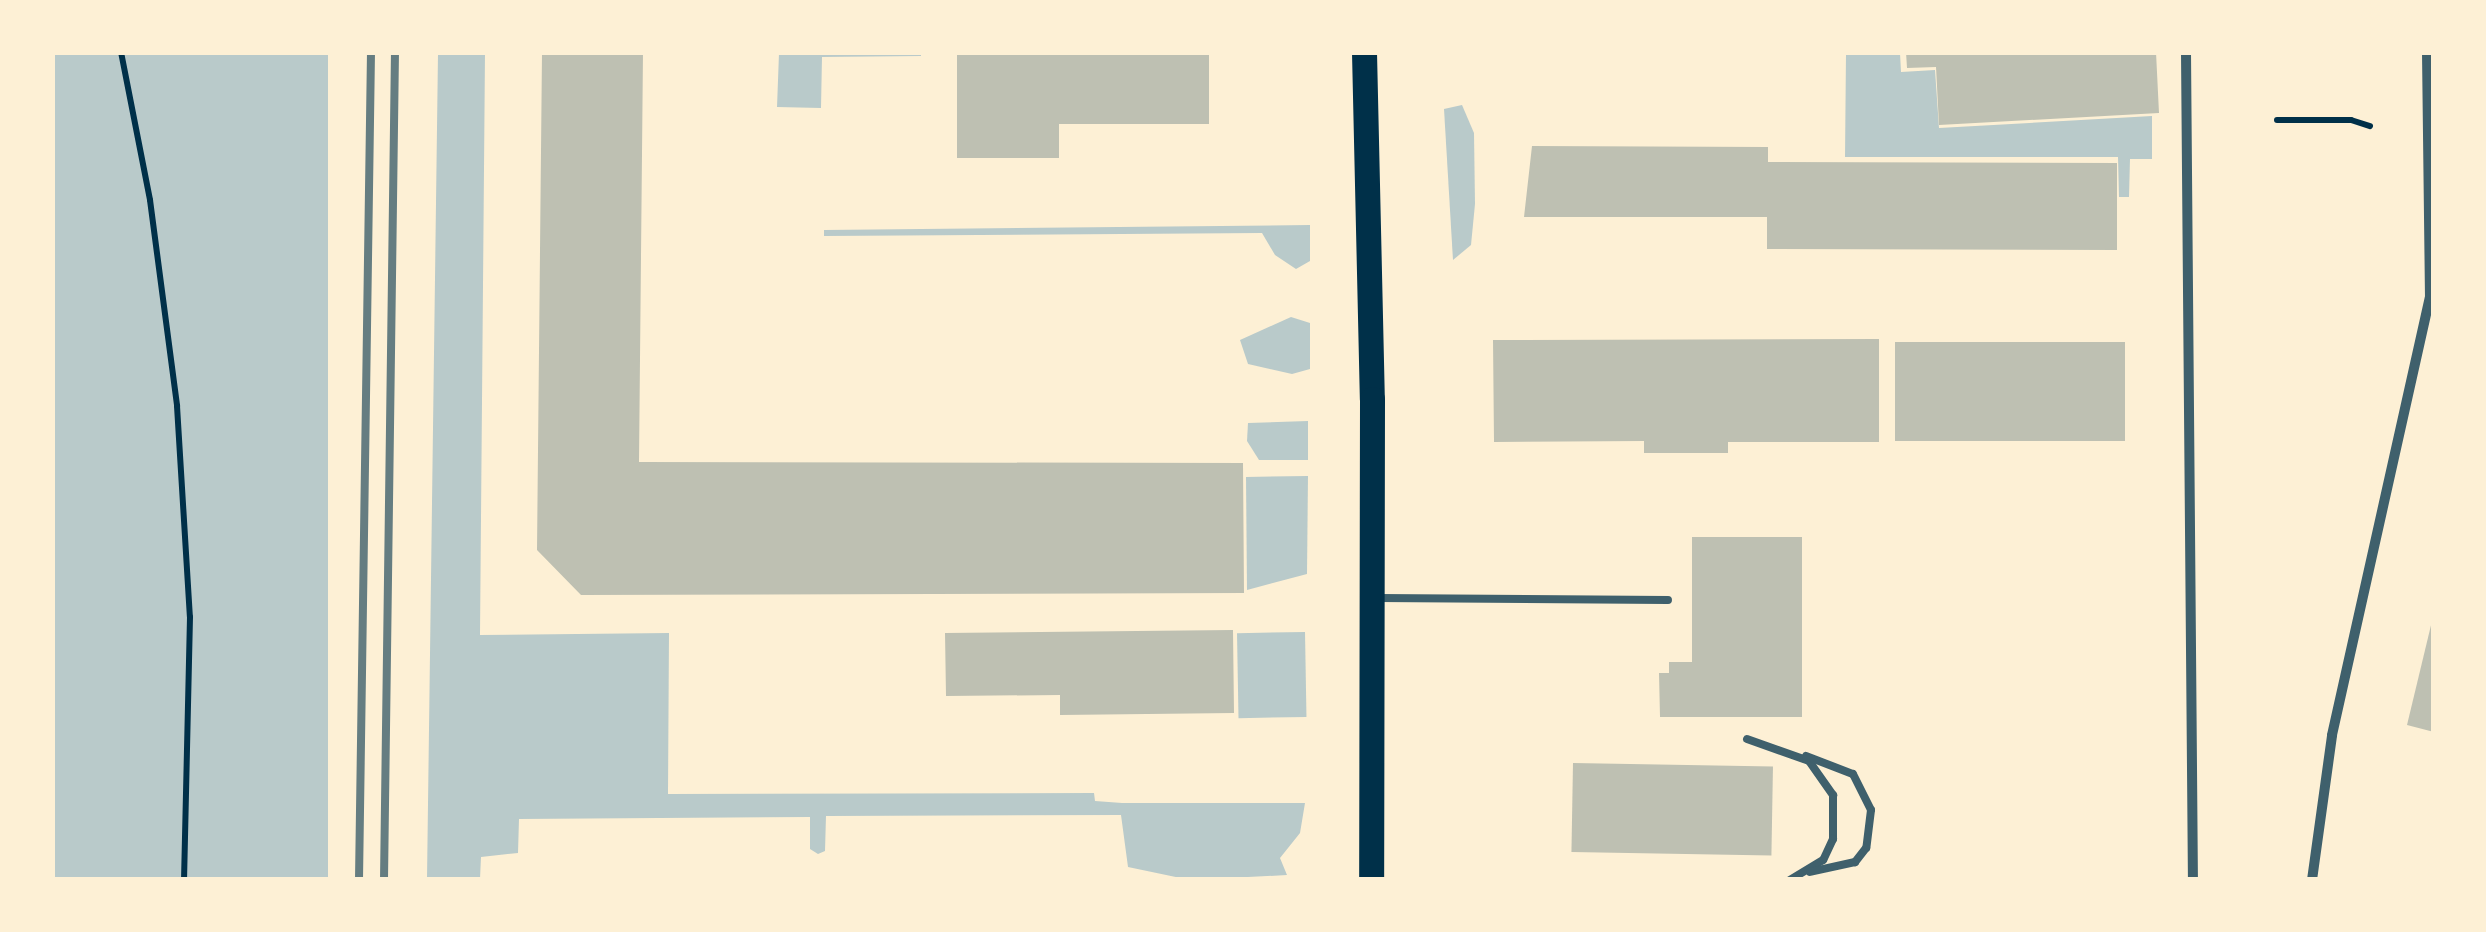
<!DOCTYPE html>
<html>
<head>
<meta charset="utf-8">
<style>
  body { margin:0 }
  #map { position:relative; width:2486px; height:932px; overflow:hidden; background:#fdf0d5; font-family:"Golos Text",sans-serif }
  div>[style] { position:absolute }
  .green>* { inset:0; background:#b9caca; transform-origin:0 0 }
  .building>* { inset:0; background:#bec0b2; transform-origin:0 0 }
  .path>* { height:6px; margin:-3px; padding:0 3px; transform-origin:3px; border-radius:3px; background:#003049 }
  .service>* { height:8px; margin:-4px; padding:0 4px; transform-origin:4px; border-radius:4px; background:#3f606c }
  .minor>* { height:10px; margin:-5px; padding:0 5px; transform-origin:5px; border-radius:5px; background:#3f606c }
  .primary>* { height:25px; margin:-12.5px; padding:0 12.5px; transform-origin:12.5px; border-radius:12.5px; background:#003049 }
  .rail>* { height:8px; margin:-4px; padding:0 4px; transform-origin:4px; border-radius:4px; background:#657d81 }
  span { translate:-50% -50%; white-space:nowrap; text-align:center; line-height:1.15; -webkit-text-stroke:10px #fdf0d5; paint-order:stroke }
  .frame { position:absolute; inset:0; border:55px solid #fdf0d5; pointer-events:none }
</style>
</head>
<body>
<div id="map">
  <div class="green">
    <div style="left:52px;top:53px;width:276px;height:826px"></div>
    <div style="clip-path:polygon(438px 53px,485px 53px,480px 635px,669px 633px,668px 794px,1094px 793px,1095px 801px,1122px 803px,1305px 803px,1300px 833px,1280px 858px,1287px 875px,1190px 880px,1128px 867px,1121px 815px,826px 816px,825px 851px,818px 854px,810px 849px,810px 817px,519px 819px,518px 853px,481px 857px,480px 879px,427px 879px)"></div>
    <div style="clip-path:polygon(779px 53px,921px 52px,921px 56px,822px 57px,821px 108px,777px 107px)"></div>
    <div style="clip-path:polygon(1846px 53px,1900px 53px,1901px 72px,1935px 70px,1939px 128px,2152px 116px,2152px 159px,2130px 159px,2129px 197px,2119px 197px,2118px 157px,1845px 157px)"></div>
    <div style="clip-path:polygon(1462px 105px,1474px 133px,1475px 204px,1471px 245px,1453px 260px,1444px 109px)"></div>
    <div style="clip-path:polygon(1310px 225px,1310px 261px,1296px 269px,1275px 255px,1262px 233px,824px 236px,824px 230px)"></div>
    <div style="clip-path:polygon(1291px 317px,1310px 323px,1310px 369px,1292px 374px,1248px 364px,1240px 340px)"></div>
    <div style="clip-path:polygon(1308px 421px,1308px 460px,1259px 460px,1247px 441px,1248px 423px)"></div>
    <div style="clip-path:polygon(1308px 476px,1307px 574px,1247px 590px,1246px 477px)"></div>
    <div style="left:1305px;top:632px;width:85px;height:68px;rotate:89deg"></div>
  </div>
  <div class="building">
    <div style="clip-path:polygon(542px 52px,643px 52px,639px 462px,1243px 463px,1244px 593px,581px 595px,537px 550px)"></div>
    <div style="clip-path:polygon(957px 52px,1209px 52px,1209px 124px,1059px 124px,1059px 158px,957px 158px)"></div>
    <div style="clip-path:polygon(1906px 52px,2156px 52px,2159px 113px,1939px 125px,1936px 67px,1907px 68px)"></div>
    <div style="clip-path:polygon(1532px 146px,1768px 147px,1768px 162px,2117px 163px,2117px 250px,1767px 249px,1767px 217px,1524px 217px)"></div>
    <div style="clip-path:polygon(1879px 339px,1879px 442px,1728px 442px,1728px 453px,1644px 453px,1644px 441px,1494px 442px,1493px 340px)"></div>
    <div style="left:1895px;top:342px;width:230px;height:99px"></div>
    <div style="clip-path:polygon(1692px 537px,1802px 537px,1802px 717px,1660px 717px,1659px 673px,1669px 673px,1669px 662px,1692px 662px)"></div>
    <div style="clip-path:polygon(2432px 621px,2434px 621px,2434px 732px,2407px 725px)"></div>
    <div style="clip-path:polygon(1233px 630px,1234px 713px,1060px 715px,1060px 695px,946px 696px,945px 633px)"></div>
    <div style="left:1573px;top:763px;width:200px;height:89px;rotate:1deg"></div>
  </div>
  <div class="path">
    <div style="left:121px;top:52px;width:151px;rotate:78.9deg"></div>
    <div style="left:150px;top:200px;width:208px;rotate:82.5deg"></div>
    <div style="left:177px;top:406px;width:211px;rotate:86.5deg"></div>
    <div style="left:190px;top:617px;width:263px;rotate:91.3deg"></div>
    <div style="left:2277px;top:120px;width:74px"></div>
    <div style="left:2351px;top:120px;width:20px;rotate:18deg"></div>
  </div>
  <div class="service">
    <div style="left:1378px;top:598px;width:290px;rotate:0.4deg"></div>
    <div style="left:1747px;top:739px;width:66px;rotate:19.5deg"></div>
    <div style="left:1809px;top:761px;width:42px;rotate:54.8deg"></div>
    <div style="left:1833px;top:795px;width:44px;rotate:90deg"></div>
    <div style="left:1833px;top:839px;width:23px;rotate:115deg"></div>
    <div style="left:1823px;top:860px;width:39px;rotate:149deg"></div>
    <div style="left:1806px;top:756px;width:50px;rotate:21deg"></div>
    <div style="left:1853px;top:774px;width:40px;rotate:63.4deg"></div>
    <div style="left:1871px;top:810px;width:38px;rotate:97deg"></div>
    <div style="left:1866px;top:848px;width:18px;rotate:128deg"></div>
    <div style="left:1855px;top:862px;width:46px;rotate:167.5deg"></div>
  </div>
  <div class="minor">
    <div style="left:2186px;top:52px;width:828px;rotate:89.52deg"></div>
    <div style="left:2312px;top:880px;width:146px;rotate:-82.1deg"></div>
    <div style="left:2332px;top:735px;width:448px;rotate:-77.4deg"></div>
    <div style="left:2430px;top:298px;width:246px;rotate:-90.7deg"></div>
  </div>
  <div class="primary">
    <div style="left:1364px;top:52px;width:347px;rotate:88.7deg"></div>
    <div style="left:1372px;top:399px;width:481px;rotate:90.1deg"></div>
  </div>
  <div class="rail">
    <div style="left:359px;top:880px;width:828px;rotate:-89.17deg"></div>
    <div style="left:384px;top:880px;width:828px;rotate:-89.24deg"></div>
  </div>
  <div class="frame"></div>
</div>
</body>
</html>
